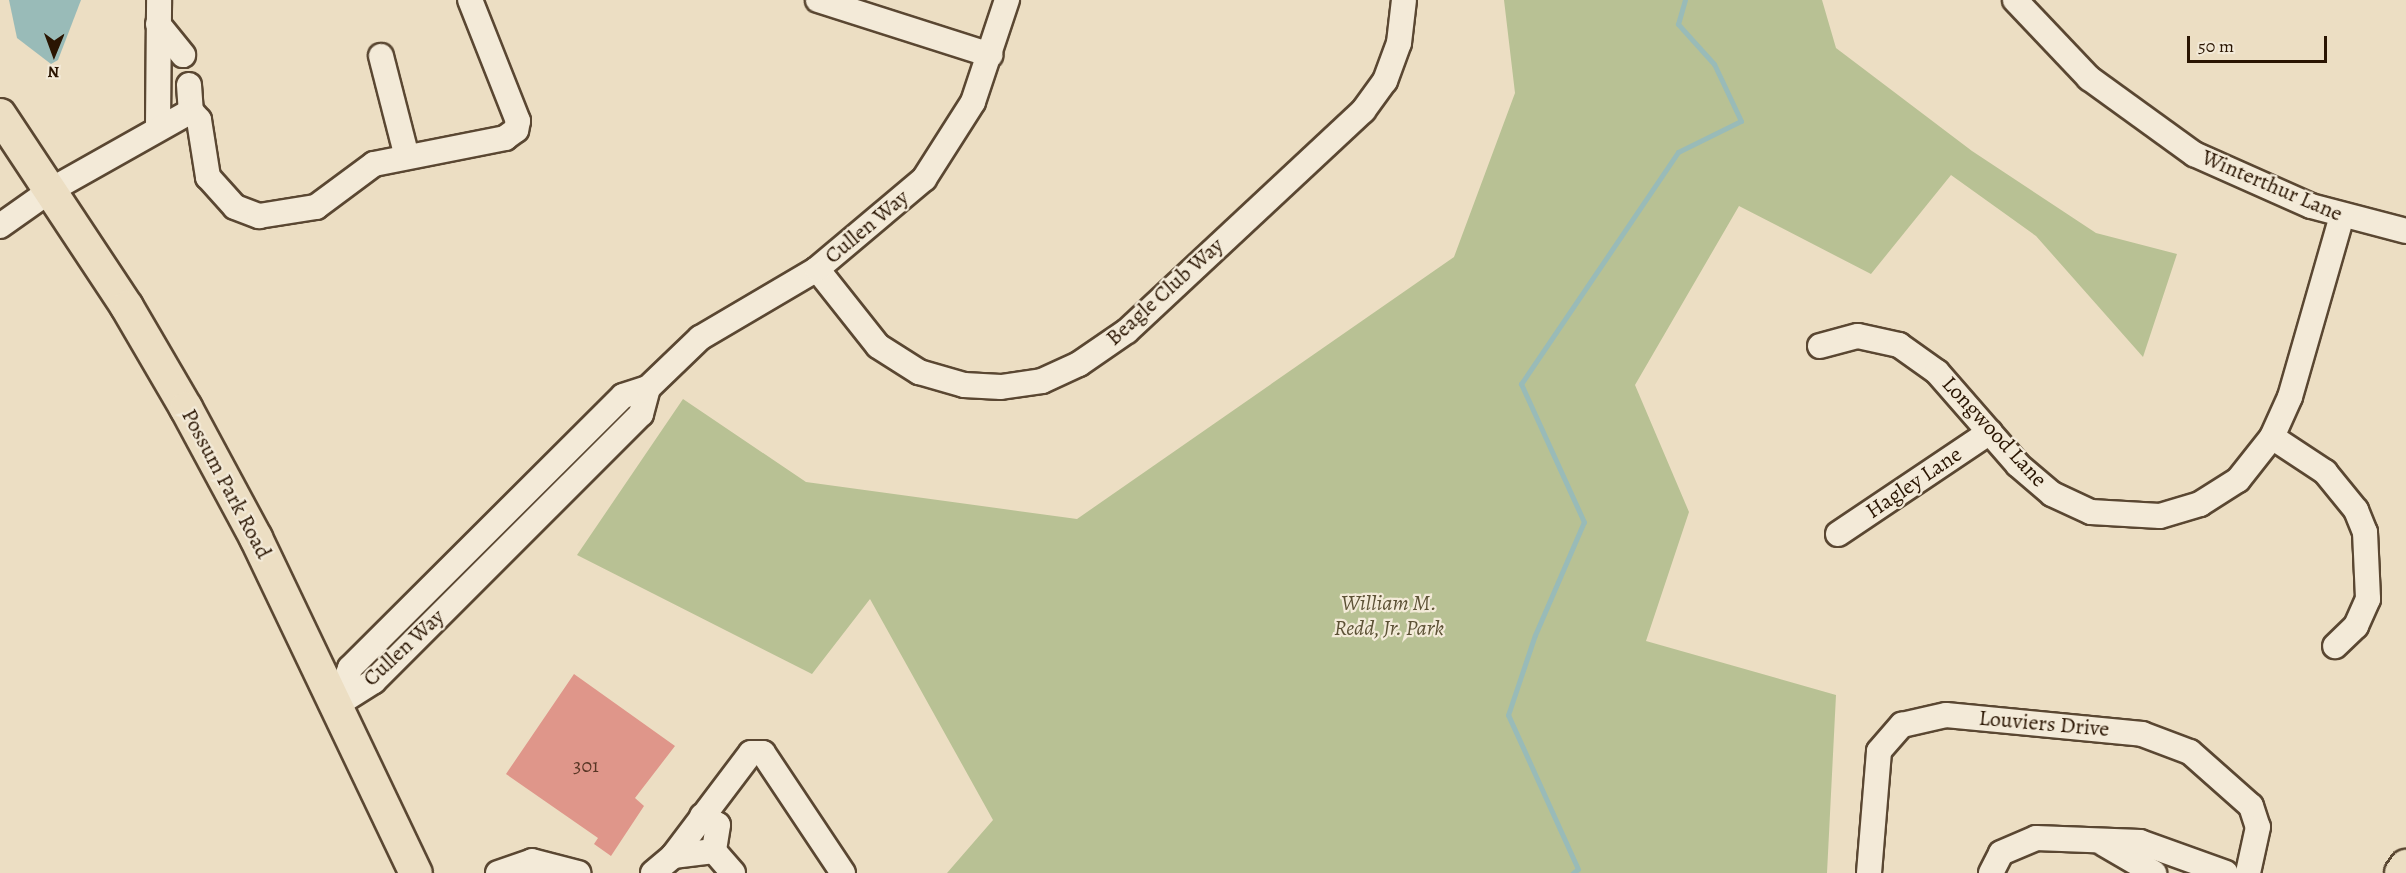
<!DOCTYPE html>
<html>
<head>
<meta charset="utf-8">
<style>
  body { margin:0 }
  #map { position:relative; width:2406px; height:873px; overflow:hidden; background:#ecdec3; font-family:Alegreya,serif }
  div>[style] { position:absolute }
  .green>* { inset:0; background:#b8c194 }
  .water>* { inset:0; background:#99bbb8 }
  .stream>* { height:5px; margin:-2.5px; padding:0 2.5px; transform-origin:2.5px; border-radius:2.5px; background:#99bbb8 }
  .building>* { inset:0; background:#df968a }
  .roads { filter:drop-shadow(2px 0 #5a4732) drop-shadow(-2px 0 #5a4732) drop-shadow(0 2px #5a4732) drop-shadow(0 -2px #5a4732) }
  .minor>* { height:24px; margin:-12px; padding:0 12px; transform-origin:12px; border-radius:12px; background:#f3ead8 }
  .major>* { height:32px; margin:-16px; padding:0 16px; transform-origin:16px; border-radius:16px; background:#ecdec3 }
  span { translate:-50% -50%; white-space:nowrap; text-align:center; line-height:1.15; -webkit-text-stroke:4.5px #f3ead8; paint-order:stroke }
  .number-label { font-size:20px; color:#573524 }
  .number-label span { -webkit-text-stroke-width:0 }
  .street-label { font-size:22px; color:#2a1502 }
  .park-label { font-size:22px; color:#5c5135; font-style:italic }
  .north { position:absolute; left:24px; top:24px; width:60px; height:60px; -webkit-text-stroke:4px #f3ead8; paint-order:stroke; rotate:181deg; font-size:16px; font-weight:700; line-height:24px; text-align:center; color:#2a1502 }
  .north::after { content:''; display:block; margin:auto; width:21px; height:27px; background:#2a1502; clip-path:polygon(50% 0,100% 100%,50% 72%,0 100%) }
  .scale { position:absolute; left:2187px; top:36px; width:140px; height:27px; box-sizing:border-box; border:3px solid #2a1502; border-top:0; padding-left:8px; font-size:18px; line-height:21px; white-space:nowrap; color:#2a1502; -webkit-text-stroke:4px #f3ead8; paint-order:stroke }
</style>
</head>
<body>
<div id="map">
  <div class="green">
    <div style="clip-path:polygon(1504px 0,1822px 0,1836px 48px,1972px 151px,2096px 233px,2177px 254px,2143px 357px,2036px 236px,1951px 175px,1871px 274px,1739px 206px,1635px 385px,1689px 512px,1646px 641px,1836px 695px,1827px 873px,947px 873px,993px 820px,870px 599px,812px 674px,577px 555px,683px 399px,806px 482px,1077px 519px,1454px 257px,1515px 93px)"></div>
  </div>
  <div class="water">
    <div style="clip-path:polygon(9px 0,81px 0,58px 60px,51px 64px,17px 38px)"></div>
  </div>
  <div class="stream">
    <div style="left:1573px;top:873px;width:6px;rotate:-39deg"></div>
    <div style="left:1578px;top:869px;width:169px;rotate:-114.4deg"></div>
    <div style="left:1508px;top:715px;width:84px;rotate:-71.4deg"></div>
    <div style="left:1535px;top:635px;width:123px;rotate:-66.6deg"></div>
    <div style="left:1584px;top:522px;width:152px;rotate:-114.5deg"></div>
    <div style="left:1521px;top:384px;width:280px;rotate:-55.9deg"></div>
    <div style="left:1678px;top:152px;width:70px;rotate:-26.2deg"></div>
    <div style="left:1741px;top:121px;width:63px;rotate:-115.3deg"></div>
    <div style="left:1714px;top:64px;width:54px;rotate:-132deg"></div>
    <div style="left:1678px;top:24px;width:25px;rotate:-74deg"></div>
  </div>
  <div class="building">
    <div style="clip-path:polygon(574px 674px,675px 746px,635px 798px,644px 806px,611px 856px,594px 844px,598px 838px,506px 774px)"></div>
  </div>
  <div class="roads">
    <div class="minor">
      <div style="left:818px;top:0;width:181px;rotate:17.7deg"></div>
      <div style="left:2015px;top:0;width:108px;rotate:46.5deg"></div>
      <div style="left:2089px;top:78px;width:130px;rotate:35.9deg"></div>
      <div style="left:2194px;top:154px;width:128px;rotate:24deg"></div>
      <div style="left:2311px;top:206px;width:98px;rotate:14.7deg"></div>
      <div style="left:158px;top:24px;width:40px;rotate:51deg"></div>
      <div style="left:381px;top:56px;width:104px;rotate:75.6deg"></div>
      <div style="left:189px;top:85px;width:26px;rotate:86deg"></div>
      <div style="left:158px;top:126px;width:126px;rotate:-89.5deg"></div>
      <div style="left:0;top:226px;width:62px;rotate:-35.2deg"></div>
      <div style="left:51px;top:190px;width:161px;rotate:-29.4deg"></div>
      <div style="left:191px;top:111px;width:12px;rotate:48deg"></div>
      <div style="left:199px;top:120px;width:58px;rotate:81deg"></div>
      <div style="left:208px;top:177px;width:40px;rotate:48deg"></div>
      <div style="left:235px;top:207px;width:26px;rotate:21deg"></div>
      <div style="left:259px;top:216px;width:58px;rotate:-9deg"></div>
      <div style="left:316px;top:207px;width:72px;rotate:-36.6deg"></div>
      <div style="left:374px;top:164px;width:134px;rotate:-11.2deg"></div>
      <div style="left:505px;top:138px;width:14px;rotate:-36deg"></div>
      <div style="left:516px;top:130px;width:9px;rotate:-77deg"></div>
      <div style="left:518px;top:121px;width:130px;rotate:-111.6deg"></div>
      <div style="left:817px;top:269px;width:98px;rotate:51.6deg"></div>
      <div style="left:878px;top:346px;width:49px;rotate:32.4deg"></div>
      <div style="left:919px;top:372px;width:47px;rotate:16.1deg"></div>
      <div style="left:964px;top:385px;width:37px;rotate:3deg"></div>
      <div style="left:1001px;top:387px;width:41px;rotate:-8.3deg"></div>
      <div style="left:1042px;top:381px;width:41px;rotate:-24.7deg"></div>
      <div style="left:1079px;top:364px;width:58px;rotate:-34.5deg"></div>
      <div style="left:1127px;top:331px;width:323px;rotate:-43deg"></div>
      <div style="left:1363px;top:111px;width:37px;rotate:-54deg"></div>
      <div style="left:1385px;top:81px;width:40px;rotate:-69.8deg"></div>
      <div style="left:1399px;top:43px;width:43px;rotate:-83.4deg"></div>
      <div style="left:1820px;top:346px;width:39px;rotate:-15deg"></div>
      <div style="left:1858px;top:336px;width:42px;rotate:12.4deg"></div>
      <div style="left:1899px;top:345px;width:47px;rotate:35.4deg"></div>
      <div style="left:1937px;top:372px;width:123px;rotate:48.9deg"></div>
      <div style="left:2018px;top:465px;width:45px;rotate:40.5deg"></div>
      <div style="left:2052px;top:494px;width:43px;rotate:24.8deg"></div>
      <div style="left:2091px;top:512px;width:69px;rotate:3.3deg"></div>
      <div style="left:2160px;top:516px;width:42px;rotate:-16.7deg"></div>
      <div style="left:2200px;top:504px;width:45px;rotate:-32.3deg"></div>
      <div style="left:2238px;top:480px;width:55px;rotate:-51.7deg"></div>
      <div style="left:2272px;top:437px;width:44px;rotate:-65.8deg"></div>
      <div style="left:2290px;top:397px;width:188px;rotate:-74deg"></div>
      <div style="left:648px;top:388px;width:27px;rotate:105deg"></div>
      <div style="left:641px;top:414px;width:378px;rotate:135deg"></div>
      <div style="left:374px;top:681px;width:45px;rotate:147.7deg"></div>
      <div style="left:336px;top:705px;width:40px;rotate:-69deg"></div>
      <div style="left:350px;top:668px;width:385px;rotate:-44.9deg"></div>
      <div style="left:623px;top:396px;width:26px;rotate:-18deg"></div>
      <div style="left:648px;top:388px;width:72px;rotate:-43.9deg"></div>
      <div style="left:700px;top:338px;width:136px;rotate:-30.5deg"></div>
      <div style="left:817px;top:269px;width:140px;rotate:-40.1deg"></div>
      <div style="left:924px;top:179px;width:91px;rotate:-57.5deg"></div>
      <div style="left:973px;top:102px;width:108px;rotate:-71.6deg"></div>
      <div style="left:2272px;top:437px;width:64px;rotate:33.4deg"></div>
      <div style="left:2325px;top:472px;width:49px;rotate:50.8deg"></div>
      <div style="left:2356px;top:510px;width:24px;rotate:68deg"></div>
      <div style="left:2365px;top:532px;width:67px;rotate:87.4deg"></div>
      <div style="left:2368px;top:599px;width:30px;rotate:114deg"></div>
      <div style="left:2356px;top:626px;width:29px;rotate:136deg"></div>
      <div style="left:1838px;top:534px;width:183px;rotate:-33.9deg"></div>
      <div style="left:702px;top:816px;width:18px;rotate:29deg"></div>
      <div style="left:718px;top:825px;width:26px;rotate:99deg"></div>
      <div style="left:2104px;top:844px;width:58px;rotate:30.1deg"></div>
      <div style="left:673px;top:856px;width:41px;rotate:-7deg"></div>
      <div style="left:714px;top:851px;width:29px;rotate:49deg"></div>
      <div style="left:498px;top:873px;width:36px;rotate:-19deg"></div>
      <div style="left:532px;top:861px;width:48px;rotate:14.6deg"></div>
      <div style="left:653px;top:873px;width:26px;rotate:-40deg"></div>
      <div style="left:673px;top:856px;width:129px;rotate:-52.9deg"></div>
      <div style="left:751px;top:753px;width:12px"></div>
      <div style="left:763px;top:753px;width:144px;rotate:56.3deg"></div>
      <div style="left:1869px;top:873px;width:122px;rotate:-85.3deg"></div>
      <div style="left:1879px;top:751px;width:35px;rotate:-49deg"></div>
      <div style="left:1902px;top:725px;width:45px;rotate:-12.8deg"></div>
      <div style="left:1946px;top:715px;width:197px;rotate:5.5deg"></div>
      <div style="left:2142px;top:734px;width:51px;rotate:20.6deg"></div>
      <div style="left:2190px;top:752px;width:81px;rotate:41.5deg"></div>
      <div style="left:2251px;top:806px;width:22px;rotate:72deg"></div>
      <div style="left:2258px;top:827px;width:47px;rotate:102.3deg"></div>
      <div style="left:1991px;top:873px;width:22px;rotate:-63deg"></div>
      <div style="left:2001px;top:853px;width:38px;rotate:-23deg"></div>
      <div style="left:2036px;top:838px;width:104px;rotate:2.2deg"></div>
      <div style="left:2140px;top:842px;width:91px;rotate:19.8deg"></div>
    </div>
    <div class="major">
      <div style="left:0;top:115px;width:230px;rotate:56.5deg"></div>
      <div style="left:127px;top:307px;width:117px;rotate:59.7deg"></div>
      <div style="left:186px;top:408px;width:148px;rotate:61.7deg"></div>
      <div style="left:256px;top:538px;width:371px;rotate:64.5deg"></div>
      <div style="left:2401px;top:873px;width:9px;rotate:-54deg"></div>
    </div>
  </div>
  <div class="number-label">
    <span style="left:586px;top:765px">301</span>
  </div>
  <div class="street-label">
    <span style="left:2272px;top:186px;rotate:23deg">Winterthur Lane</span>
    <span style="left:867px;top:227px;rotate:-40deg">Cullen Way</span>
    <span style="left:1165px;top:292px;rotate:-42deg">Beagle Club Way</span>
    <span style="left:1994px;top:432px;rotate:47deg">Longwood Lane</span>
    <span style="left:1914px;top:483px;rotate:-34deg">Hagley Lane</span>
    <span style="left:226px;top:484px;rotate:62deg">Possum Park Road</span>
    <span style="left:404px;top:648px;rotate:-43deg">Cullen Way</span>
    <span style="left:2044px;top:724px;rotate:5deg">Louviers Drive</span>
  </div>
  <div class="park-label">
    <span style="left:1389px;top:616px">William M.<br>Redd, Jr. Park</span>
  </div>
  <div class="north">N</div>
  <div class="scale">50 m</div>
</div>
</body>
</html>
